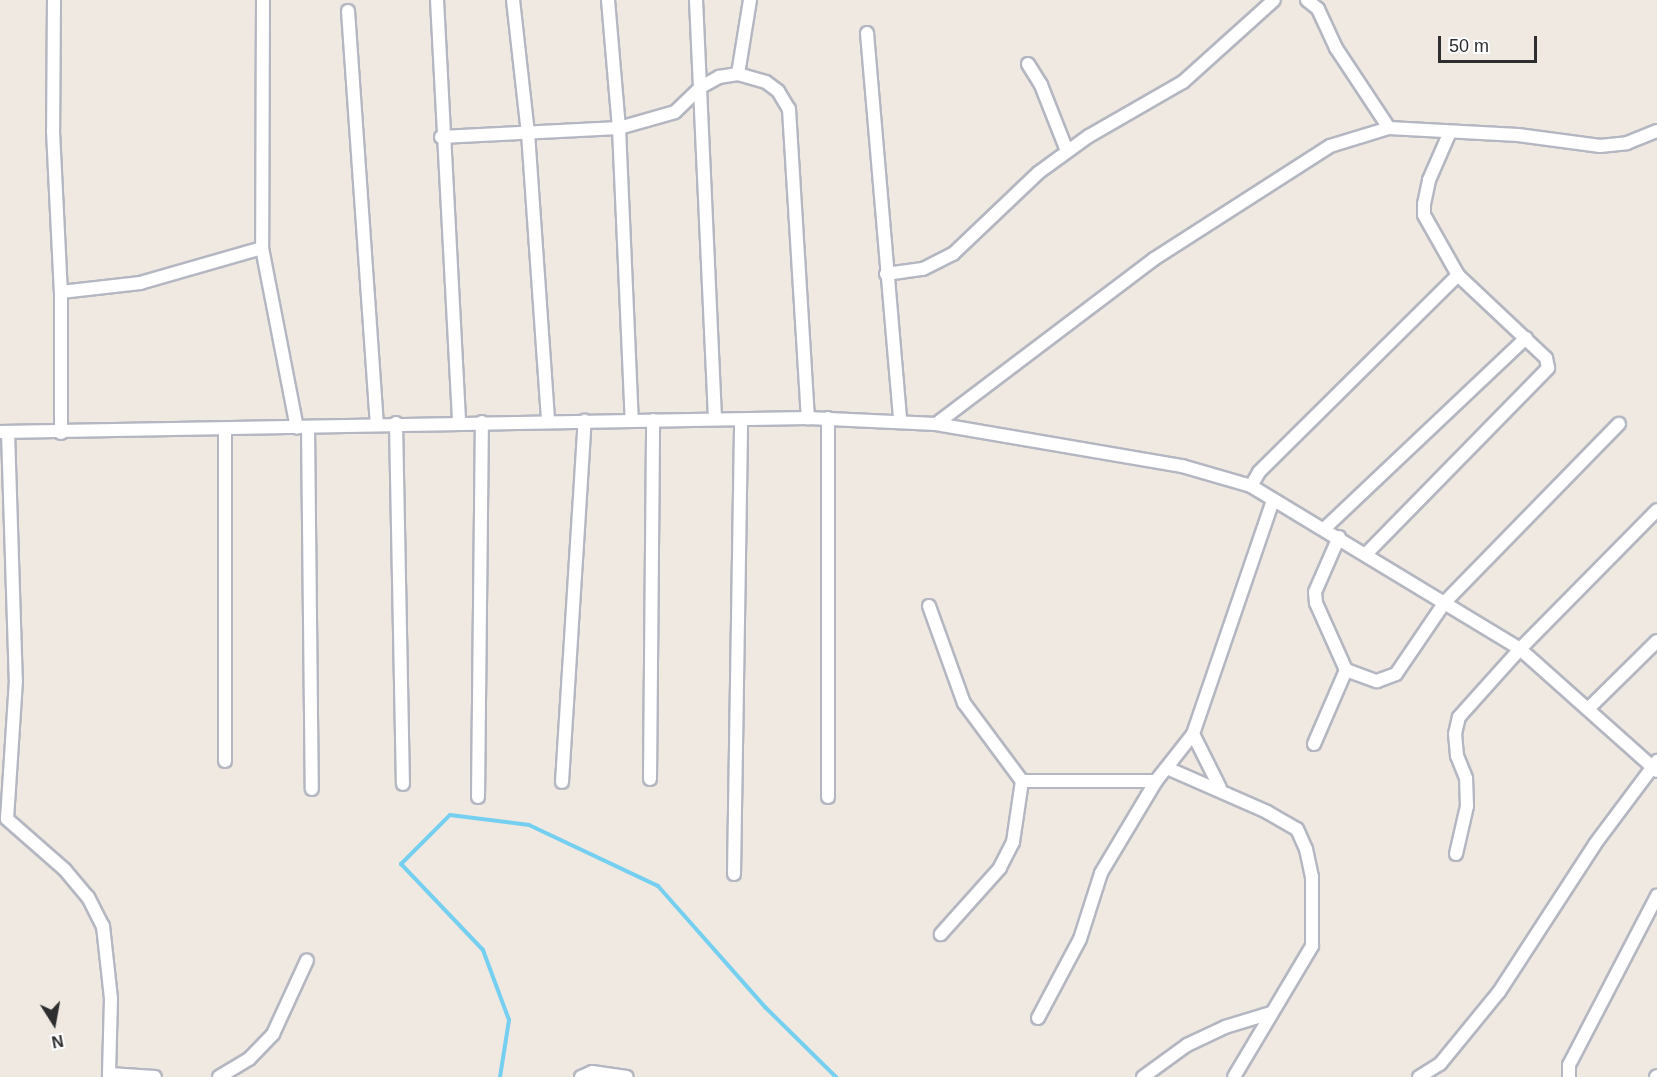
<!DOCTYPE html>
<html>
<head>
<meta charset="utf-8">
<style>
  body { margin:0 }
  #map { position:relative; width:1657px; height:1077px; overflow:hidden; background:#efe9e1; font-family:Helvetica,sans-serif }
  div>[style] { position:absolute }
  .stream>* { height:4px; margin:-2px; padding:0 2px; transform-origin:2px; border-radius:2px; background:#75cff0 }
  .roads { filter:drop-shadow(2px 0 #b4b7c1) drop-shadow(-2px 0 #b4b7c1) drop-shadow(0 2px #b4b7c1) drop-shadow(0 -2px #b4b7c1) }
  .street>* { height:12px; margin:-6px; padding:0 6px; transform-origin:6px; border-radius:6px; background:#fff }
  span { translate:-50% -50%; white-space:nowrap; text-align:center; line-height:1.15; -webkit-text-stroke:4.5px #fff; paint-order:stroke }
  .north { position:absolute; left:24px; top:993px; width:60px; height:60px; -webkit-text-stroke:4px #fff; paint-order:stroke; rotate:169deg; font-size:16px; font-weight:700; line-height:24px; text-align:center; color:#2e2e2e }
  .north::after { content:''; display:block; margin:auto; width:21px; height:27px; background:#2e2e2e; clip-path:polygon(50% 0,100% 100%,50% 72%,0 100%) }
  .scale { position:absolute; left:1438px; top:36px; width:99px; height:27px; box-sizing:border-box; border:3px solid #2e2e2e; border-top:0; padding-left:8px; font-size:18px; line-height:21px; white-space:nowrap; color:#2e2e2e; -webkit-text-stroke:4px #fff; paint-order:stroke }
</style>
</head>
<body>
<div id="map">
  <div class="stream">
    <div style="left:500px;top:1077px;width:58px;rotate:-81deg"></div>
    <div style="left:509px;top:1020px;width:75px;rotate:-110.4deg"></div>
    <div style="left:483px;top:950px;width:119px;rotate:-133.6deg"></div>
    <div style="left:401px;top:864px;width:69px;rotate:-45deg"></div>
    <div style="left:450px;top:815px;width:80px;rotate:7.2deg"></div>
    <div style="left:529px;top:825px;width:143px;rotate:25.3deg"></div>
    <div style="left:658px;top:886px;width:162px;rotate:48.5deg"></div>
    <div style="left:765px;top:1007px;width:100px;rotate:44.6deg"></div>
  </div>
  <div class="roads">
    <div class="street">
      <div style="left:54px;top:0;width:131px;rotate:90.4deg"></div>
      <div style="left:53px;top:131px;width:161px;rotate:87.2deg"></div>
      <div style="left:61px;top:292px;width:141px;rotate:90deg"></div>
      <div style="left:263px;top:0;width:248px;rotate:90.2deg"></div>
      <div style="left:262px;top:248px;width:183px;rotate:79deg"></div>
      <div style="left:437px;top:0;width:423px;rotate:87deg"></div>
      <div style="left:513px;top:0;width:134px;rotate:83.6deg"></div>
      <div style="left:528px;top:133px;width:288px;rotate:86deg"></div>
      <div style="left:608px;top:0;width:128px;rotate:85.1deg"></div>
      <div style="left:619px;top:128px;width:292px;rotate:87.5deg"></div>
      <div style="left:696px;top:0;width:419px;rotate:87.4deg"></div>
      <div style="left:1307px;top:0;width:14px;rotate:39deg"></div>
      <div style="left:1318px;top:9px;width:43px;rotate:65.2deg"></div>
      <div style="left:1336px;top:48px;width:96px;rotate:56.5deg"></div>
      <div style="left:348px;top:11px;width:414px;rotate:86deg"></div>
      <div style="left:867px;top:33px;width:388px;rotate:85.1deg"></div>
      <div style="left:1028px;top:64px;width:25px;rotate:58deg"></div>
      <div style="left:1041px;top:85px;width:71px;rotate:68.5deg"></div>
      <div style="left:738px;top:74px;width:29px;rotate:16deg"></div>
      <div style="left:766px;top:82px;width:15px;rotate:37deg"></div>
      <div style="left:778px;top:91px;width:21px;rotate:59deg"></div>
      <div style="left:789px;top:109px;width:310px;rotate:86.5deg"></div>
      <div style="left:441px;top:137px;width:178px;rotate:-2.9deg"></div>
      <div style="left:619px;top:128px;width:58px;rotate:-15.9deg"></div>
      <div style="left:675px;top:112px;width:36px;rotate:-44deg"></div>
      <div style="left:701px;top:87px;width:21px;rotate:-29deg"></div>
      <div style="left:719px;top:77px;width:19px;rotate:-9deg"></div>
      <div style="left:738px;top:74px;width:75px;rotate:-80.8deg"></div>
      <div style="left:886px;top:274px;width:37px;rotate:-8deg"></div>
      <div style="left:923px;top:269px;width:34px;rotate:-27deg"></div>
      <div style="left:953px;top:254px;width:117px;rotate:-43.6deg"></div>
      <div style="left:1038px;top:173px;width:63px;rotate:-36deg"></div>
      <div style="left:1089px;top:136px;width:108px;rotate:-29.9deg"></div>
      <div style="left:1183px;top:82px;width:122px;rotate:-42deg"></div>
      <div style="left:61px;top:292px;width:80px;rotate:-6.5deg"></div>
      <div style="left:140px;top:283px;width:127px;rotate:-16deg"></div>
      <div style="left:396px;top:423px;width:361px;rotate:88.9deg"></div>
      <div style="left:936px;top:424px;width:273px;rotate:-37.1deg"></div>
      <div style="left:1154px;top:259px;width:209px;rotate:-32.7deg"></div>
      <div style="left:1330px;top:146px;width:62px;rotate:-17deg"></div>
      <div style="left:1389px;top:128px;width:129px;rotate:3.1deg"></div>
      <div style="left:1518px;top:135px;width:83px;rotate:7.6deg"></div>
      <div style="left:1600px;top:146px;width:27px;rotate:-6deg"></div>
      <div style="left:1627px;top:143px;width:32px;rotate:-22deg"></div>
      <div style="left:308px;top:427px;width:362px;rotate:89.4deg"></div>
      <div style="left:0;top:432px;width:808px;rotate:-0.99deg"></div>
      <div style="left:808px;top:418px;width:128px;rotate:2.7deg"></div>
      <div style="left:936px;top:424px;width:250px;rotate:9.7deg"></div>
      <div style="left:1182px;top:466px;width:72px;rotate:16.2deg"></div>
      <div style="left:1251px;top:486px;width:315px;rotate:31.2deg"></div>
      <div style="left:1520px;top:649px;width:183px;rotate:41.7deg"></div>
      <div style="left:8px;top:432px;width:248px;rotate:88.2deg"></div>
      <div style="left:16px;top:680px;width:139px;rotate:93.7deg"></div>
      <div style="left:7px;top:819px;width:77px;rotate:41.3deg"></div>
      <div style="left:65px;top:870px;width:35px;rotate:50deg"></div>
      <div style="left:88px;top:897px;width:33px;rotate:63deg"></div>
      <div style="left:103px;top:926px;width:72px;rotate:83.7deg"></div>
      <div style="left:111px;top:998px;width:79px;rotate:91.5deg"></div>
      <div style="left:1251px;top:486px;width:16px;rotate:-60deg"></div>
      <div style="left:1259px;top:472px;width:280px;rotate:-44.7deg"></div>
      <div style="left:1458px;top:275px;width:69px;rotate:-119.5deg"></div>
      <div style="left:1424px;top:215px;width:11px;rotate:-90deg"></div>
      <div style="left:1424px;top:204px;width:25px;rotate:-78deg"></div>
      <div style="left:1429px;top:180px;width:52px;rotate:-66.4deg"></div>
      <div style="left:1324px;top:529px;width:278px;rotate:-43.4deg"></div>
      <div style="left:1367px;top:553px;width:259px;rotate:-45.6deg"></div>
      <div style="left:1548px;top:368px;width:10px;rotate:-101deg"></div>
      <div style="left:1546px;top:358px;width:121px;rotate:-136.7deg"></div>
      <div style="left:929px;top:606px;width:103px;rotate:70.2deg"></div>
      <div style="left:964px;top:703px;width:97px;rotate:53.4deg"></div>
      <div style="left:1022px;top:781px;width:62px;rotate:98.4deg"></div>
      <div style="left:1013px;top:842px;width:29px;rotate:117deg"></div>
      <div style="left:1000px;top:868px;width:89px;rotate:131.8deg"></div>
      <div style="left:1346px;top:670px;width:33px;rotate:20deg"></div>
      <div style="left:1377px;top:681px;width:20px;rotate:-20deg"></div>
      <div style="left:1396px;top:674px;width:87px;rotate:-55.8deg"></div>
      <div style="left:1445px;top:602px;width:249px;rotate:-45.7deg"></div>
      <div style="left:1588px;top:709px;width:97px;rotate:-44.6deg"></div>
      <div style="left:1193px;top:734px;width:60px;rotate:63.4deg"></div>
      <div style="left:1314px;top:744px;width:81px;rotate:-66.6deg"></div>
      <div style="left:1346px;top:670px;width:73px;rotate:-114.1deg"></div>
      <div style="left:1316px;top:603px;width:11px;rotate:-95deg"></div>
      <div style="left:1315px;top:592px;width:60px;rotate:-66.4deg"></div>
      <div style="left:225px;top:761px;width:331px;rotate:-90deg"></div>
      <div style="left:1167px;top:768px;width:109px;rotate:23.7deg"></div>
      <div style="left:1267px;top:812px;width:34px;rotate:30deg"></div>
      <div style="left:1297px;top:829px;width:22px;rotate:66deg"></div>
      <div style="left:1306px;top:849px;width:29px;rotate:78deg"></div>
      <div style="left:1312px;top:877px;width:69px;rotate:90deg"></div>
      <div style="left:1312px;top:946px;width:152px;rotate:120.8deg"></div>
      <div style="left:650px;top:779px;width:359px;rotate:-89.5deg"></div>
      <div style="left:1022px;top:781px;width:134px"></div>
      <div style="left:562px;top:782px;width:362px;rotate:-86.4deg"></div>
      <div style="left:478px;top:797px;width:375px;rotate:-89.4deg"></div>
      <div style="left:828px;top:797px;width:379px;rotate:-90deg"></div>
      <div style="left:1456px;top:854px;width:49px;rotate:-77.1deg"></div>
      <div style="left:1467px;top:806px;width:28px;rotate:-92deg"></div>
      <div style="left:1466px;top:778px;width:24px;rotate:-112deg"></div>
      <div style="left:1457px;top:756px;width:22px;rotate:-95deg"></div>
      <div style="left:1455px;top:734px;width:17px;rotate:-77deg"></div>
      <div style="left:1459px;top:717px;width:91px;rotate:-48.1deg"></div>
      <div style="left:1520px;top:649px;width:195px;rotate:-45.4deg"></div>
      <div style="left:734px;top:874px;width:454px;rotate:-89.1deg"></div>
      <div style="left:1038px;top:1018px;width:89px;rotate:-62deg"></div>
      <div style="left:1080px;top:939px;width:69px;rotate:-72.3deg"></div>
      <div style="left:1101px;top:873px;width:107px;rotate:-59.1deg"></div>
      <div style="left:1156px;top:781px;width:60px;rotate:-51.8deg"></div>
      <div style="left:1193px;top:734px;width:247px;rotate:-71.1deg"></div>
      <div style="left:109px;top:1074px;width:46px;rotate:3.7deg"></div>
      <div style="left:219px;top:1077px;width:35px;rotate:-31deg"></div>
      <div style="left:249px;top:1059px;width:35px;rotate:-46deg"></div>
      <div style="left:273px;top:1034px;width:81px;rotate:-65.3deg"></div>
      <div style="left:581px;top:1077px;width:12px;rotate:-24deg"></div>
      <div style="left:592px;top:1072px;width:35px;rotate:8deg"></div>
      <div style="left:1143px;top:1077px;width:54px;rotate:-36deg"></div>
      <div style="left:1187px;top:1045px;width:42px;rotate:-25.3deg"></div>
      <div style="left:1225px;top:1027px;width:48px;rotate:-16.9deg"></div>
      <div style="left:1419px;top:1077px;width:25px;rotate:-32deg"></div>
      <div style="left:1440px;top:1064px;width:93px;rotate:-50.7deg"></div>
      <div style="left:1499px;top:992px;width:176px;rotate:-57deg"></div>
      <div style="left:1595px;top:844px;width:104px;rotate:-53.2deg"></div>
      <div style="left:1569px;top:1077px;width:12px;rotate:-90deg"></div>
      <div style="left:1569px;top:1065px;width:191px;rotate:-62.5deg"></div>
      <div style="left:1656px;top:1077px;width:1px;rotate:-45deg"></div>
    </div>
  </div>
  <div class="north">N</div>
  <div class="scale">50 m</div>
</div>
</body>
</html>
